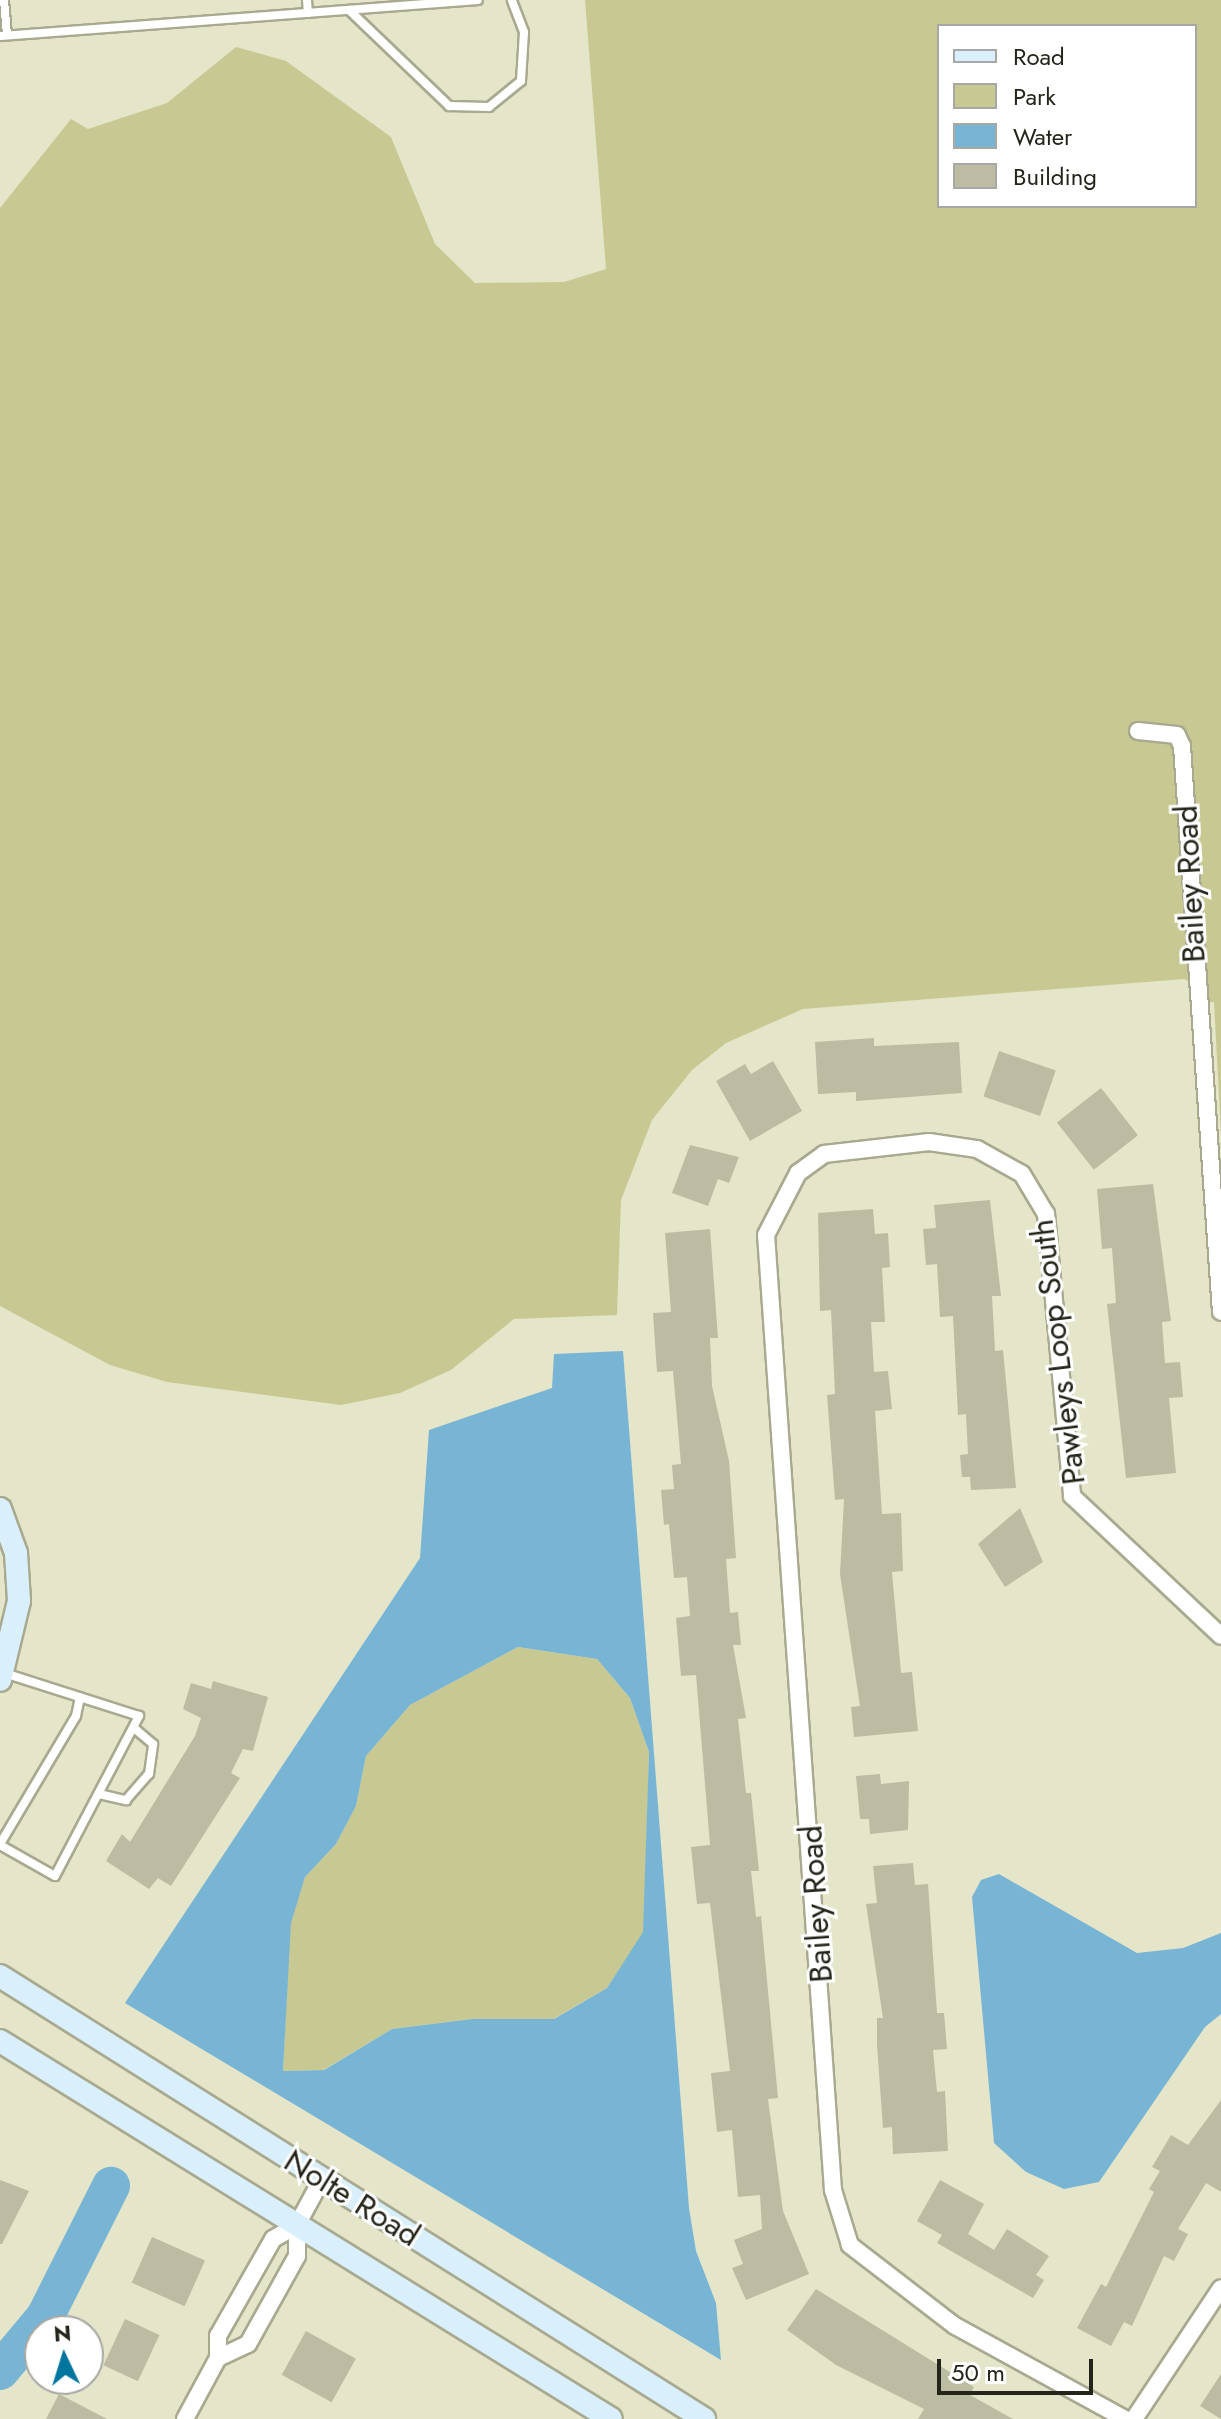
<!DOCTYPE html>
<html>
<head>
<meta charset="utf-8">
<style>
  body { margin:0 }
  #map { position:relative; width:1221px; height:2419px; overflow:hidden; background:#e4e5c9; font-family:Jost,sans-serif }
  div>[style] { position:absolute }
  .green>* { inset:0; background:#c8c992 }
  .water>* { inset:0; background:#78b5d5 }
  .river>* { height:38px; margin:-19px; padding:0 19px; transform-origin:19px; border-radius:19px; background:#78b5d5 }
  .building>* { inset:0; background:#bbbca2; transform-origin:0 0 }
  .roads { filter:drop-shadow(2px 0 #a8a98f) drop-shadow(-2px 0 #a8a98f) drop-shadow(0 2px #a8a98f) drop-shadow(0 -2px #a8a98f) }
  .lane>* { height:8px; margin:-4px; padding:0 4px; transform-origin:4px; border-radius:4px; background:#fff }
  .street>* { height:16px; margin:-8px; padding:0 8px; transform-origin:8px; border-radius:8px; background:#fff }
  .secondary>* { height:22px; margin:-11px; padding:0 11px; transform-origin:11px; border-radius:11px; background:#d9f0fc }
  span { translate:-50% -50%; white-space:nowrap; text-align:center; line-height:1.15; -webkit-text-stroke:6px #fff; paint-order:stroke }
  .street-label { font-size:32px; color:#24241a }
  .legend { position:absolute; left:937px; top:24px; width:260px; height:184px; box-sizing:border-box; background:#fff; border:2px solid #a7a7a3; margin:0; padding:10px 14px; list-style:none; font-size:24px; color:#24241a }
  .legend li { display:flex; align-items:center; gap:16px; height:40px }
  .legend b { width:40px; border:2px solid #a7a7a3 }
  .north { position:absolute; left:24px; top:2315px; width:80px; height:80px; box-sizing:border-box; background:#fff; border:2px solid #a7a7a3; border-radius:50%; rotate:356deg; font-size:22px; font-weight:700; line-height:32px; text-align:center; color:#24241a }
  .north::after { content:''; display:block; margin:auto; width:28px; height:36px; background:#00759e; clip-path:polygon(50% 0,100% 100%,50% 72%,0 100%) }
  .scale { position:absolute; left:937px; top:2359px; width:156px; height:36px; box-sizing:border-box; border:4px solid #24241a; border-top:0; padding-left:10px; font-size:24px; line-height:28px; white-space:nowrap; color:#24241a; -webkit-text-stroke:6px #fff; paint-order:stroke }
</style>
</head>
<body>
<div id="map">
  <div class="green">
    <div style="clip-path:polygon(evenodd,585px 0,1221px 0,1221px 1135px,1214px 1002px,1195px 1003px,1191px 982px,1184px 979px,803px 1009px,726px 1043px,692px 1070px,652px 1120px,621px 1200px,617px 1315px,514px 1319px,451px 1370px,400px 1393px,341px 1405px,167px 1382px,110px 1365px,0 1306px,0 208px,71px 119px,88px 129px,167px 103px,236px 47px,286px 61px,391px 137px,435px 244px,475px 283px,564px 282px,606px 269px,585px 0,939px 26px,1195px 26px,1195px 206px,939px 206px,939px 26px)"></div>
    <div style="clip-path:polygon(518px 1647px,597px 1659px,630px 1698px,649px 1752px,644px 1932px,607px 1988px,553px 2019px,472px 2019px,392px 2029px,323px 2070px,283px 2071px,290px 1923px,305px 1877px,336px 1844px,356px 1806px,366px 1756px,410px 1705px)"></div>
  </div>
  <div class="water">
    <div style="clip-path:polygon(evenodd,623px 1351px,689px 2208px,696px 2251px,716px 2303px,721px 2360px,125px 2003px,420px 1558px,429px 1430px,552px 1388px,554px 1354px,623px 1351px,518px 1647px,597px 1659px,630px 1698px,649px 1752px,643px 1932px,607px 1988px,554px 2019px,472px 2019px,392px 2029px,324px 2070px,283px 2071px,291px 1923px,305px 1877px,336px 1844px,356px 1806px,366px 1756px,410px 1705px,518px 1647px)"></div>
    <div style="clip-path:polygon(999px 1874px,1137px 1953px,1183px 1948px,1221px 1933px,1221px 2014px,1205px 2027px,1099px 2182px,1064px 2189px,1026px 2172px,994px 2143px,972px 1897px,981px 1880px)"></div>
  </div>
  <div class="river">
    <div style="left:0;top:2371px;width:70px;rotate:-50.2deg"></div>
    <div style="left:45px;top:2317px;width:147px;rotate:-63.3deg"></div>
  </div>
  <div class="building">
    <div style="clip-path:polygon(874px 1038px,874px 1046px,959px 1042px,962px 1093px,856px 1101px,856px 1092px,818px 1094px,815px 1042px)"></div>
    <div style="left:999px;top:1051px;width:60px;height:48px;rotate:19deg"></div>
    <div style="clip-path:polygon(773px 1061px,802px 1111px,750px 1141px,716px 1081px,745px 1064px,751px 1074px)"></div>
    <div style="left:1101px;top:1088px;width:60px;height:56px;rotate:52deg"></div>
    <div style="clip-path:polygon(690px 1145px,739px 1157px,729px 1183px,718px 1179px,708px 1206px,672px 1193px)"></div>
    <div style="clip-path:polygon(1153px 1184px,1171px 1321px,1162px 1322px,1165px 1363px,1180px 1362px,1183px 1397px,1169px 1398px,1176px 1473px,1126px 1478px,1107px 1304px,1116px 1303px,1112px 1248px,1102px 1249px,1097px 1189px)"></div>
    <div style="clip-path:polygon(990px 1200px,1001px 1296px,992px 1296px,995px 1351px,1003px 1350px,1016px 1488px,971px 1490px,970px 1477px,962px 1477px,960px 1455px,968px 1454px,966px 1414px,958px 1415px,953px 1316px,940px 1317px,937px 1264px,926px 1265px,923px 1229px,936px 1228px,934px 1205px)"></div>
    <div style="clip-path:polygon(873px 1209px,875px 1234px,888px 1233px,890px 1267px,882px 1268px,885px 1322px,871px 1322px,874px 1372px,888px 1371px,892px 1409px,875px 1411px,882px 1514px,901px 1513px,903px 1571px,892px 1572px,901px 1673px,912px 1672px,918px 1731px,854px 1737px,851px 1707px,860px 1706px,840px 1574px,844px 1499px,835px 1500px,827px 1395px,835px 1394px,831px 1310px,820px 1311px,818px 1213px)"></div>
    <div style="clip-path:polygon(710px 1229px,718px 1338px,710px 1338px,712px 1386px,729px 1461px,736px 1558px,726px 1559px,730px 1613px,738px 1612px,741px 1645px,733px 1645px,746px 1718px,738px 1719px,746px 1793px,751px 1793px,759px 1871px,751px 1871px,756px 1917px,761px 1916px,778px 2098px,768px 2099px,783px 2211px,809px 2274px,746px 2300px,732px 2268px,743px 2264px,734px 2240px,762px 2229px,760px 2195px,738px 2197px,732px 2130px,717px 2132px,711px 2073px,730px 2071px,710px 1903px,697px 1904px,691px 1847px,710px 1845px,696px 1675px,681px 1676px,676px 1618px,690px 1616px,687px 1577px,674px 1578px,669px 1524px,664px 1525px,661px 1490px,674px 1489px,672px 1465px,681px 1464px,673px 1371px,657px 1372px,653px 1313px,671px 1312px,665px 1233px)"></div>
    <div style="clip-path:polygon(1020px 1508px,1043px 1562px,1005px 1587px,978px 1544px)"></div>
    <div style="clip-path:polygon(213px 1681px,268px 1697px,253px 1751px,243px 1749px,231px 1773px,240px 1778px,171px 1886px,158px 1878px,149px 1889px,106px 1861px,122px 1834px,130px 1842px,195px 1736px,201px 1718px,183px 1709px,191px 1683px,211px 1689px)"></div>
    <div style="clip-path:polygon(880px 1774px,881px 1784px,909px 1781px,908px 1830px,870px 1834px,869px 1819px,860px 1819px,856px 1776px)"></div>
    <div style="clip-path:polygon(913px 1863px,915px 1885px,928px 1884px,937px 2013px,944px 2013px,947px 2049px,933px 2050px,937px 2092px,945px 2091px,948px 2151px,893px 2154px,892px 2127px,883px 2128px,877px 2045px,877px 2018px,883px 2018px,866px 1904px,877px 1903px,873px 1866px)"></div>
    <div style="clip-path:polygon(1221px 2100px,1221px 2192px,1206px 2183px,1178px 2229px,1188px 2234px,1174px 2261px,1164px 2256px,1132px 2326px,1124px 2322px,1111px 2346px,1077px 2328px,1101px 2284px,1106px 2287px,1154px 2192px,1149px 2189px,1160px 2171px,1152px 2167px,1171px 2135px,1188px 2145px)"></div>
    <div style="clip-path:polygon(0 2180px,29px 2191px,2px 2244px,0 2244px)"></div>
    <div style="clip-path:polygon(940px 2180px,984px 2204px,968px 2234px,994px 2250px,1007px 2229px,1049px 2256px,1036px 2275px,1044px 2280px,1033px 2298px,937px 2243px,942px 2235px,917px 2221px)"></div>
    <div style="left:152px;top:2237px;width:58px;height:50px;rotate:24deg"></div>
    <div style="clip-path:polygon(816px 2289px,974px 2387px,970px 2395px,1013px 2419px,918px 2419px,924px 2409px,836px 2365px,787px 2330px)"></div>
    <div style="left:125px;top:2319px;width:38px;height:51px;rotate:25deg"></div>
    <div style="left:306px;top:2331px;width:57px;height:50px;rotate:29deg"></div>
    <div style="clip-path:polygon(1221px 2374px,1221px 2419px,1200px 2406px)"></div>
    <div style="clip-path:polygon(59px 2394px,107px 2419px,46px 2419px)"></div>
  </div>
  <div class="roads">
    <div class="lane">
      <div style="left:4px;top:0;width:35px;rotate:85deg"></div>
      <div style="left:307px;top:0;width:13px;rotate:86deg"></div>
      <div style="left:349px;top:10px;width:139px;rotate:43.8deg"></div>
      <div style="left:449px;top:106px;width:40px;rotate:1.4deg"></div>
      <div style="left:489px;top:107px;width:41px;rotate:-39.1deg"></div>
      <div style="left:521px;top:81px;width:49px;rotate:-86.5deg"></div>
      <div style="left:524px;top:32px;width:34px;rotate:-111deg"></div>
      <div style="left:0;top:36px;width:479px;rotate:-4.3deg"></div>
      <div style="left:99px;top:1794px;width:28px;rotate:13deg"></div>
      <div style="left:126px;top:1800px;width:35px;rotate:-49deg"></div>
      <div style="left:149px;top:1774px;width:30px;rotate:-82deg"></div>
      <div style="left:153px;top:1744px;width:25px;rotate:-140deg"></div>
      <div style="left:0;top:1844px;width:149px;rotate:-59.3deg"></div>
      <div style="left:76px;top:1716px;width:19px;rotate:-78deg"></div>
      <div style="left:0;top:1845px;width:63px;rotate:29.4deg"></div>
      <div style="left:55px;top:1876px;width:181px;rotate:-62.3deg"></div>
      <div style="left:139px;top:1716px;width:142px;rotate:-162.3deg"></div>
    </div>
    <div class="street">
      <div style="left:1138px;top:731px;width:39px;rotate:6deg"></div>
      <div style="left:1177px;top:735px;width:12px;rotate:66deg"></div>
      <div style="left:1182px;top:746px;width:567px;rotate:86.06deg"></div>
      <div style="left:218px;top:2358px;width:33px;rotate:-25deg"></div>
      <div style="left:248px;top:2344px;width:101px;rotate:-60.9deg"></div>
      <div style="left:297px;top:2256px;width:31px;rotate:-90deg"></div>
      <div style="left:297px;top:2225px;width:52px;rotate:-61.5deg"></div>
      <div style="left:185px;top:2419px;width:69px;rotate:-61.6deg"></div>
      <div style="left:218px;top:2358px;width:22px;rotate:-90deg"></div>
      <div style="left:218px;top:2336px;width:112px;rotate:-60.4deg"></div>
      <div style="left:273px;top:2239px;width:28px;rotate:-30deg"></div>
      <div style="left:1125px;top:2419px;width:194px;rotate:-151.3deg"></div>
      <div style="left:955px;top:2326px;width:133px;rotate:-142.4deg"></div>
      <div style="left:850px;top:2245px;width:58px;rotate:-107.2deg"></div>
      <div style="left:833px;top:2190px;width:957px;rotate:-94.01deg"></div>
      <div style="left:766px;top:1235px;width:70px;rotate:-62.7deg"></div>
      <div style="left:798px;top:1173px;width:32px;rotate:-36deg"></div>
      <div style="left:824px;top:1154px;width:106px;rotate:-6.5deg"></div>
      <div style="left:929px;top:1142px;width:49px;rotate:8.3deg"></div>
      <div style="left:977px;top:1149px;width:51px;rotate:29.1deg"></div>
      <div style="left:1022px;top:1174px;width:47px;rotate:59deg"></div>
      <div style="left:1046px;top:1214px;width:283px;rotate:84.7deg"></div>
      <div style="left:1072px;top:1496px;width:204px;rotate:43.2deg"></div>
      <div style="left:1134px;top:2419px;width:157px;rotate:-56.4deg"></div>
    </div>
    <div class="secondary">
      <div style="left:0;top:1509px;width:47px;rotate:70deg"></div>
      <div style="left:16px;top:1553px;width:48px;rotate:86.4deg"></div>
      <div style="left:19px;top:1601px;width:81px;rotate:103.5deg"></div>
      <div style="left:0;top:1976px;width:832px;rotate:32.18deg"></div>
      <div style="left:0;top:2041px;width:718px;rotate:31.74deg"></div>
    </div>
  </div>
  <div class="street-label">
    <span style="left:1190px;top:884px;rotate:-93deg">Bailey Road</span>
    <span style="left:1058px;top:1352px;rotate:-97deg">Pawleys Loop South</span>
    <span style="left:816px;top:1904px;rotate:-94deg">Bailey Road</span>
    <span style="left:352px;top:2198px;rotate:32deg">Nolte Road</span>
  </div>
  <ul class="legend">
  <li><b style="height:10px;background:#d9f0fc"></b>Road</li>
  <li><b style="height:22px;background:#c8c992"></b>Park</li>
  <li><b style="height:22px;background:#78b5d5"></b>Water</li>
  <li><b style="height:22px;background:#bbbca2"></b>Building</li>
  </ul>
  <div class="north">N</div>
  <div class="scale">50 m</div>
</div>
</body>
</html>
